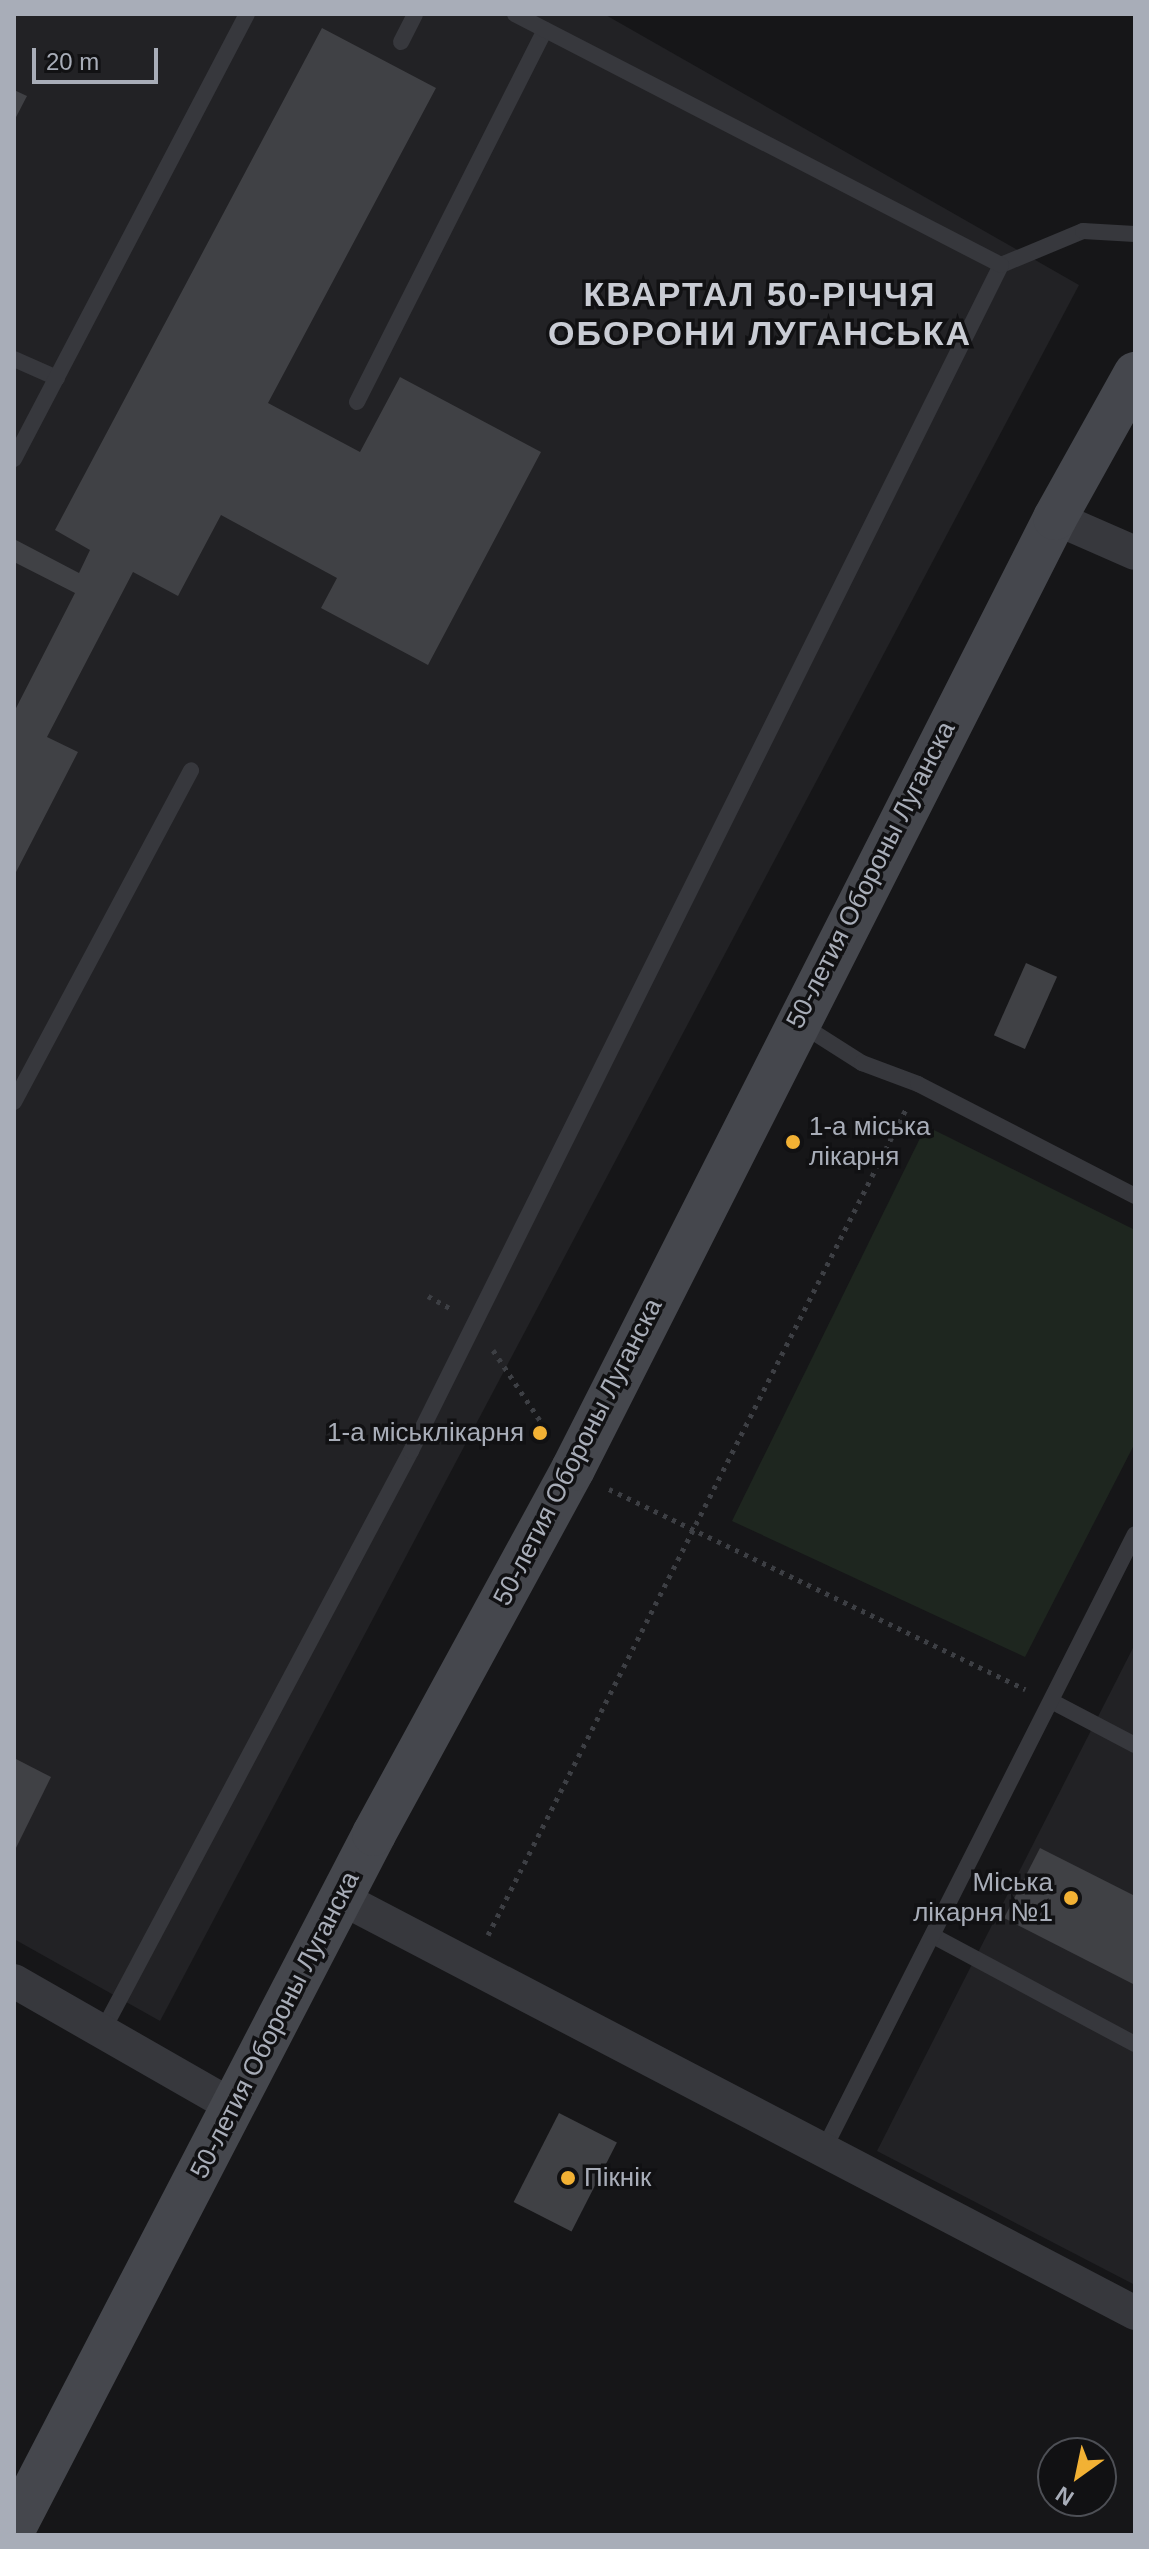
<!DOCTYPE html>
<html>
<head>
<meta charset="utf-8">
<style>
  body { margin:0 }
  #map { position:relative; width:1149px; height:2549px; overflow:hidden; background:#161618; font-family:Helvetica,sans-serif }
  div>[style] { position:absolute }
  .built>* { inset:0; background:#222225 }
  .green>* { inset:0; background:#1e261f }
  .building>* { inset:0; background:#404145; transform-origin:0 0 }
  .path>* { height:5px; margin-top:-2.5px; transform-origin:0; background:repeating-linear-gradient(90deg,#3d3f44 0 4px,transparent 0 10px) }
  .service>* { height:16px; margin:-8px; padding:0 8px; transform-origin:8px; border-radius:8px; background:#37383d }
  .minor>* { height:34px; margin:-17px; padding:0 17px; transform-origin:17px; border-radius:17px; background:#37383d }
  .secondary>* { height:44px; margin:-22px; padding:0 22px; transform-origin:22px; border-radius:22px; background:#45474d }
  .dots>* { width:22px; height:22px; translate:-50% -50%; box-sizing:border-box; border:4px solid #111113; border-radius:50% }
  span { translate:-50% -50%; white-space:nowrap; text-align:center; line-height:1.15; -webkit-text-stroke:7px #111113; paint-order:stroke }
  .street-label { font-size:26px; color:#a8adb8 }
  .poi-label { font-size:26px; color:#a8adb8 }
  .left { translate:0 -50%; text-align:left }
  .right { translate:-100% -50%; text-align:right }
  .district-label { font-size:34px; color:#c9ccd4; font-weight:700; letter-spacing:2px }
  .frame { position:absolute; inset:0; border:16px solid #a8adb8; pointer-events:none }
  .north { position:absolute; left:1037px; top:2437px; width:80px; height:80px; box-sizing:border-box; background:#111113; border:2px solid #4d4f55; border-radius:50%; rotate:213deg; font-size:22px; font-weight:700; line-height:32px; text-align:center; color:#a8adb8 }
  .north::after { content:''; display:block; margin:auto; width:28px; height:36px; background:#f2b134; clip-path:polygon(50% 0,100% 100%,50% 72%,0 100%) }
  .scale { position:absolute; left:32px; top:48px; width:126px; height:36px; box-sizing:border-box; border:4px solid #a8adb8; border-top:0; padding-left:10px; font-size:24px; line-height:28px; white-space:nowrap; color:#a8adb8; -webkit-text-stroke:6px #111113; paint-order:stroke }
</style>
</head>
<body>
<div id="map">
  <div class="built">
    <div style="clip-path:polygon(14px 14px,604px 14px,1079px 285px,160px 2021px,14px 1939px)"></div>
    <div style="clip-path:polygon(1135px 1644px,1135px 2285px,877px 2151px)"></div>
  </div>
  <div class="green">
    <div style="clip-path:polygon(926px 1126px,1135px 1230px,1135px 1443px,1025px 1657px,732px 1521px)"></div>
  </div>
  <div class="building">
    <div style="clip-path:polygon(322px 28px,436px 88px,268px 403px,360px 452px,400px 377px,541px 452px,428px 665px,321px 608px,337px 578px,221px 515px,178px 596px,133px 572px,47px 737px,78px 752px,14px 876px,14px 712px,75px 593px,14px 562px,14px 539px,79px 573px,90px 550px,55px 530px)"></div>
    <div style="clip-path:polygon(14px 90px,27px 96px,14px 121px)"></div>
    <div style="left:1026px;top:963px;width:34px;height:79px;rotate:24deg"></div>
    <div style="clip-path:polygon(14px 1758px,51px 1777px,14px 1852px)"></div>
    <div style="clip-path:polygon(1040px 1848px,1135px 1896px,1135px 1985px,1004px 1918px)"></div>
    <div style="left:559px;top:2113px;width:65px;height:100px;rotate:27deg"></div>
  </div>
  <div class="path">
    <div style="left:428px;top:1296px;width:25px;rotate:29deg"></div>
    <div style="left:493px;top:1350px;width:94px;rotate:56.3deg"></div>
    <div style="left:609px;top:1489px;width:462px;rotate:25.7deg"></div>
    <div style="left:488px;top:1935px;width:926px;rotate:-63.16deg"></div>
  </div>
  <div class="service">
    <div style="left:401px;top:42px;width:31px;rotate:-63deg"></div>
    <div style="left:1001px;top:265px;width:89px;rotate:-22.5deg"></div>
    <div style="left:1083px;top:231px;width:52px;rotate:3.3deg"></div>
    <div style="left:14px;top:359px;width:47px;rotate:23.8deg"></div>
    <div style="left:357px;top:402px;width:417px;rotate:-63.2deg"></div>
    <div style="left:14px;top:459px;width:502px;rotate:-62.36deg"></div>
    <div style="left:799px;top:1023px;width:75px;rotate:32.4deg"></div>
    <div style="left:862px;top:1063px;width:60px;rotate:20.6deg"></div>
    <div style="left:918px;top:1084px;width:244px;rotate:27.3deg"></div>
    <div style="left:14px;top:1102px;width:376px;rotate:-61.9deg"></div>
    <div style="left:1055px;top:1703px;width:90px;rotate:27.7deg"></div>
    <div style="left:937px;top:1938px;width:225px;rotate:28.2deg"></div>
    <div style="left:102px;top:2032px;width:658px;rotate:-61.99deg"></div>
    <div style="left:411px;top:1451px;width:1325px;rotate:-63.55deg"></div>
    <div style="left:1001px;top:265px;width:547px;rotate:-152.69deg"></div>
    <div style="left:823px;top:2151px;width:691px;rotate:-63.18deg"></div>
  </div>
  <div class="minor">
    <div style="left:1055px;top:518px;width:87px;rotate:23.6deg"></div>
    <div style="left:341px;top:1898px;width:896px;rotate:27.59deg"></div>
    <div style="left:14px;top:1981px;width:251px;rotate:29.8deg"></div>
  </div>
  <div class="secondary">
    <div style="left:14px;top:2528px;width:782px;rotate:-62.58deg"></div>
    <div style="left:374px;top:1834px;width:416px;rotate:-61.4deg"></div>
    <div style="left:573px;top:1469px;width:1066px;rotate:-63.12deg"></div>
    <div style="left:1055px;top:518px;width:165px;rotate:-60.9deg"></div>
  </div>
  <div class="dots">
    <div style="left:793px;top:1142px;background:#f2b134"></div>
    <div style="left:540px;top:1433px;background:#f2b134"></div>
    <div style="left:1071px;top:1898px;background:#f2b134"></div>
    <div style="left:568px;top:2178px;background:#f2b134"></div>
  </div>
  <div class="street-label">
    <span style="left:871px;top:875px;rotate:-63deg">50-летия Обороны Луганска</span>
    <span style="left:578px;top:1452px;rotate:-63deg">50-летия Обороны Луганска</span>
    <span style="left:275px;top:2025px;rotate:-63deg">50-летия Обороны Луганска</span>
  </div>
  <div class="poi-label">
    <span class="left" style="left:809px;top:1142px">1-а міська<br>лікарня</span>
    <span class="right" style="left:524px;top:1433px">1-а міськлікарня</span>
    <span class="right" style="left:1053px;top:1898px">Міська<br>лікарня №1</span>
    <span class="left" style="left:584px;top:2178px">Пікнік</span>
  </div>
  <div class="district-label">
    <span style="left:760px;top:314px">КВАРТАЛ 50-РІЧЧЯ<br>ОБОРОНИ ЛУГАНСЬКА</span>
  </div>
  <div class="frame"></div>
  <div class="north">N</div>
  <div class="scale">20 m</div>
</div>
</body>
</html>
